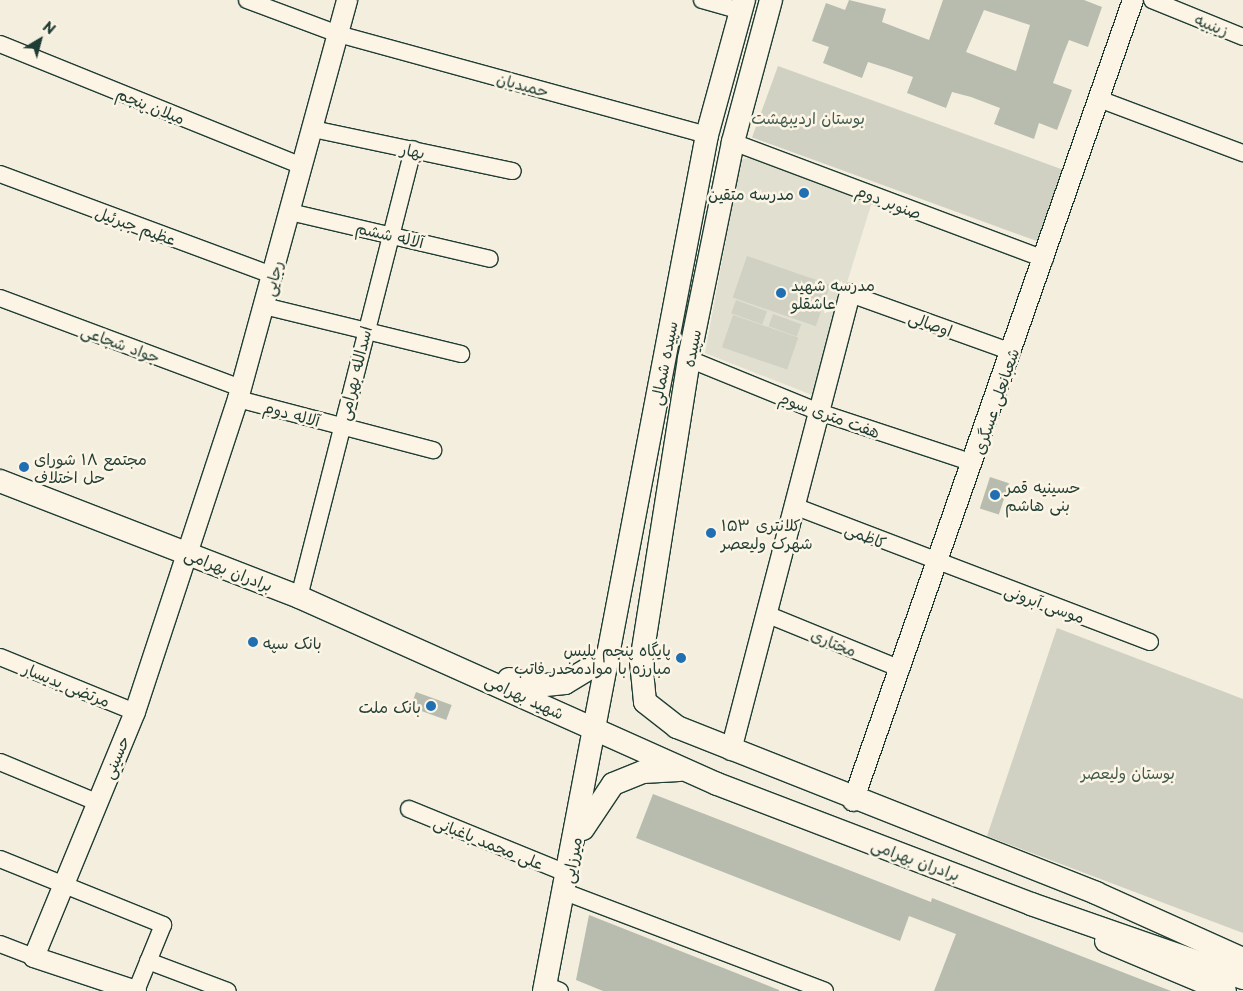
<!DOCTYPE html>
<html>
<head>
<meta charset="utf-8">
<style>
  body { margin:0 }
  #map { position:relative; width:1243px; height:991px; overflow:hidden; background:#f3eede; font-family:"Playpen Sans","Playpen Sans Arabic",sans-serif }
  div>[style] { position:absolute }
  .built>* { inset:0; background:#e1dfd0 }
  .green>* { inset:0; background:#d0d1c2; transform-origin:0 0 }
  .building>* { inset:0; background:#b8bcae; transform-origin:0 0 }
  .roads { filter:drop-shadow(1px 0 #1f3d34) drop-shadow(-1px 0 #1f3d34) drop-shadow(0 1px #1f3d34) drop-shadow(0 -1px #1f3d34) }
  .minor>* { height:16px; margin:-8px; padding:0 8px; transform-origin:8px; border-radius:8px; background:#fcf5e5 }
  .tertiary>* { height:20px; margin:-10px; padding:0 10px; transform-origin:10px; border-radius:10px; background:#fcf5e5 }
  .secondary>* { height:22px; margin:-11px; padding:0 11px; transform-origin:11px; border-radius:11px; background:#fcf5e5 }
  .dots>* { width:14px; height:14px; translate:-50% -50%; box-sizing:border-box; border:2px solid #fcf5e5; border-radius:50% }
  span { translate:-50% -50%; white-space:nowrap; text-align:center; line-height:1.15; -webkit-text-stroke:5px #fcf5e5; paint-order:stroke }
  .street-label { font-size:16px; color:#1f3d34 }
  .park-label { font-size:16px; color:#425b50 }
  .poi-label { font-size:16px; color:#1f3d34 }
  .right { translate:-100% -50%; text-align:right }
  .left { translate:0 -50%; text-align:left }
  .north { position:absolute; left:15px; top:15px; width:50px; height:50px; -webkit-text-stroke:4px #fcf5e5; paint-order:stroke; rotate:37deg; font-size:14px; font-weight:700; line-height:20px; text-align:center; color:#1f3d34 }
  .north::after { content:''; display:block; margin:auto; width:18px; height:22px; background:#1f3d34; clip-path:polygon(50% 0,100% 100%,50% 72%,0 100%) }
</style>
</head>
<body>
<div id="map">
  <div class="built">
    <div style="clip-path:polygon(753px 158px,872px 202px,812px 395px,705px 353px,741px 159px)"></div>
  </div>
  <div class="green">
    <div style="left:778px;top:66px;width:309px;height:76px;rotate:20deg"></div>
    <div style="left:747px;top:256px;width:88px;height:44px;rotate:19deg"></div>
    <div style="left:736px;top:300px;width:33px;height:14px;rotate:20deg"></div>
    <div style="left:773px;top:314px;width:30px;height:13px;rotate:20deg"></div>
    <div style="left:733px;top:315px;width:69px;height:34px;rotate:19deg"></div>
    <div style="clip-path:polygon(1057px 628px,1243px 699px,1243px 933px,987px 836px)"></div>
  </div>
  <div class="building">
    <div style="clip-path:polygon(evenodd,849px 0,886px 9px,882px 22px,929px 40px,943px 0,1084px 0,1102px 7px,1088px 47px,1069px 40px,1063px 55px,1053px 83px,1072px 90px,1057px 130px,1039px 123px,1034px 139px,994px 124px,1000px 108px,971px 97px,952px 92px,946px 108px,907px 93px,913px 77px,887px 68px,868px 62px,862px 78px,823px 63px,829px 47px,812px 41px,826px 3px,845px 10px,849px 0,984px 10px,1030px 25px,1016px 71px,966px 52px,984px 10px)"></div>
    <div style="left:990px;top:477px;width:20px;height:33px;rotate:18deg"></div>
    <div style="left:416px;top:692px;width:38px;height:16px;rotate:20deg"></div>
    <div style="clip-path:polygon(653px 794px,931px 902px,932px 898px,1171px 991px,934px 991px,956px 934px,909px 916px,900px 941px,636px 838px)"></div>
    <div style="clip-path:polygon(589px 915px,779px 990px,779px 991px,603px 991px,576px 980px)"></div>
  </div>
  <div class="roads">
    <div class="minor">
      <div style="left:247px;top:0;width:97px;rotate:20.5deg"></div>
      <div style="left:338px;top:34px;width:383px;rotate:15.3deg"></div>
      <div style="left:702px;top:0;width:41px;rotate:15.8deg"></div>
      <div style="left:1152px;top:0;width:98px;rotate:22.1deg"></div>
      <div style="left:0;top:44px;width:326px;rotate:22deg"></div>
      <div style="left:1099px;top:99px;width:154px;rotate:20.6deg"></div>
      <div style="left:313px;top:129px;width:204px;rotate:11.9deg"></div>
      <div style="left:733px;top:142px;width:333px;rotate:20.6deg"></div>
      <div style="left:0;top:174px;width:290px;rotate:20.4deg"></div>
      <div style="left:290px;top:212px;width:205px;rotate:13.2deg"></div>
      <div style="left:850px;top:294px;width:172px;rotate:19.7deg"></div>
      <div style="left:0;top:298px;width:257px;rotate:20.5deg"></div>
      <div style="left:264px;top:306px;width:203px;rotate:13.7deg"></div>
      <div style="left:689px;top:359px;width:140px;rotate:22.2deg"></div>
      <div style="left:819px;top:412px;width:162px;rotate:18.3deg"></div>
      <div style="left:238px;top:399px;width:202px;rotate:14.7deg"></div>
      <div style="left:794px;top:506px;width:381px;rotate:20.9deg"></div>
      <div style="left:299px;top:597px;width:462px;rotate:-75.7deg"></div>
      <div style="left:766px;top:614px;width:146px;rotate:22.2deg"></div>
      <div style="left:0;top:657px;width:146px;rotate:22.2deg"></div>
      <div style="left:0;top:762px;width:104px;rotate:22.6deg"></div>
      <div style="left:409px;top:809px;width:172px;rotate:22.2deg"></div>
      <div style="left:0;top:859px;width:176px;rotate:22deg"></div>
      <div style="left:163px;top:925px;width:71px;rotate:112.2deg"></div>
      <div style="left:565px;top:892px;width:278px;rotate:20.8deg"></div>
      <div style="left:0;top:944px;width:36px;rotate:21deg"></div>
      <div style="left:148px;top:961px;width:85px;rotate:20.6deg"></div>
      <div style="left:545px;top:985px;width:16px;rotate:22deg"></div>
    </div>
    <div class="tertiary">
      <div style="left:731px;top:750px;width:471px;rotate:-75.4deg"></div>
      <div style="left:853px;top:801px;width:849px;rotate:-70.73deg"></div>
      <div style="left:136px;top:991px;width:108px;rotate:-161.6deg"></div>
      <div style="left:34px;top:957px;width:265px;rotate:-67.6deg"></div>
      <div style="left:135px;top:712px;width:330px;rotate:-71.8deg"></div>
      <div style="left:238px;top:399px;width:414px;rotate:-74.7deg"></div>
    </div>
    <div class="secondary">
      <div style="left:771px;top:0;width:147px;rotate:105deg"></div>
      <div style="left:733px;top:142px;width:221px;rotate:101.5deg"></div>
      <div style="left:689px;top:359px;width:306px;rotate:99deg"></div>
      <div style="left:641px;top:661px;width:41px;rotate:84.4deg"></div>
      <div style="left:645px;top:702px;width:41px;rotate:38deg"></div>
      <div style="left:677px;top:727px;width:451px;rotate:21.6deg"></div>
      <div style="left:1096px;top:893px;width:161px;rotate:24.2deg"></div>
      <div style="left:0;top:481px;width:321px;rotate:21.2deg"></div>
      <div style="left:299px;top:597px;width:458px;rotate:24.1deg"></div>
      <div style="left:717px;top:784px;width:336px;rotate:20.9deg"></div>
      <div style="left:1031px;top:904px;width:225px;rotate:19.2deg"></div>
      <div style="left:509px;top:679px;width:28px;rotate:15deg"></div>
      <div style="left:536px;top:686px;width:29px;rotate:-6deg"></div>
      <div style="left:565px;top:683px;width:50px;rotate:-31.2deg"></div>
      <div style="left:583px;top:829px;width:54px;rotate:-56.3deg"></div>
      <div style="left:613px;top:784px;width:32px;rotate:-22deg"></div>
      <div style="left:643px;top:772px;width:36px;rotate:-3deg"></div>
      <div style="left:1106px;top:941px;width:129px;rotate:22.8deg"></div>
      <div style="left:544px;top:991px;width:871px;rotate:-79.22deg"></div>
      <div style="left:707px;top:135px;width:140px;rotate:-74.7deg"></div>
    </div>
  </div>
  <div class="dots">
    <div style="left:804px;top:193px;background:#1f6fb2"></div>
    <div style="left:781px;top:293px;background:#1f6fb2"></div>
    <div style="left:24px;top:467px;background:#1f6fb2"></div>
    <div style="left:995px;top:495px;background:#1f6fb2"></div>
    <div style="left:711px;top:533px;background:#1f6fb2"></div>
    <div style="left:253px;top:642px;background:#1f6fb2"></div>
    <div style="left:681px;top:658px;background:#1f6fb2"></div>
    <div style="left:431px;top:706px;background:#1f6fb2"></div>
  </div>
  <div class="street-label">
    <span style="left:1212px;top:24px;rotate:22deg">زینبیه</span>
    <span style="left:523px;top:84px;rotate:15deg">حمیدیان</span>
    <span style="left:151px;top:105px;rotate:22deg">میلان پنجم</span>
    <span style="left:413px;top:150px;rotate:12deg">بهار</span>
    <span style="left:889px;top:201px;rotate:21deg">صنوبر دوم</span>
    <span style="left:136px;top:225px;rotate:20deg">عظیم جبرئیل</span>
    <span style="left:390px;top:234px;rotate:13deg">آلاله ششم</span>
    <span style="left:272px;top:278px;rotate:-75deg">رجایی</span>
    <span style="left:931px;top:323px;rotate:20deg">اوصالی</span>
    <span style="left:121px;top:343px;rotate:20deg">جواد شجاعی</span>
    <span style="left:691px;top:348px;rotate:-79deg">سپیده</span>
    <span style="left:663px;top:363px;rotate:-79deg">سپیده شمالی</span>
    <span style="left:354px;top:373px;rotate:-76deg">اسدالله بهرامی</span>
    <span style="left:995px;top:401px;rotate:-71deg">شعبانعلی عسگری</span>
    <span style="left:292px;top:413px;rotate:15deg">آلاله دوم</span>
    <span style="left:830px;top:414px;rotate:20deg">هفت متری سوم</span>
    <span style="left:866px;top:535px;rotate:22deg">کاظمی</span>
    <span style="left:229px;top:569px;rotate:21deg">برادران بهرامی</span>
    <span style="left:1045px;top:603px;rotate:20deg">موسی آبرونی</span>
    <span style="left:834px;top:642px;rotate:22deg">مختاری</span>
    <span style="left:67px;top:684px;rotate:22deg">مرتضی بدیسار</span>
    <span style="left:525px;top:696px;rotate:25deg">شهید بهرامی</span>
    <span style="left:115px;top:757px;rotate:-67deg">حسینی</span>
    <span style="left:489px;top:842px;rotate:22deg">علی محمد باغبانی</span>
    <span style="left:916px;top:859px;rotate:20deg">برادران بهرامی</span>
    <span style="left:571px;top:860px;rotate:-79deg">میرزایی</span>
  </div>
  <div class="park-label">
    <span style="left:808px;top:117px">بوستان اردیبهشت</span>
    <span style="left:1128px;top:772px">بوستان ولیعصر</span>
  </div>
  <div class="poi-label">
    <span class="right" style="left:794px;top:193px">مدرسه متقین</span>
    <span class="left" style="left:791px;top:293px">مدرسه شهید<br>عاشقلو</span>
    <span class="left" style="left:34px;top:467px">مجتمع ۱۸ شورای<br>حل اختلاف</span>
    <span class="left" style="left:1005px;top:495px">حسینیه قمر<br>بنی هاشم</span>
    <span class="left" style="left:721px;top:533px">کلانتری ۱۵۳<br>شهرک ولیعصر</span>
    <span class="left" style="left:263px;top:642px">بانک سپه</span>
    <span class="right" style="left:671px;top:658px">پایگاه پنجم پلیس<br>مبارزه با موادمخدر فاتب</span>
    <span class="right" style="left:421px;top:706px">بانک ملت</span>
  </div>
  <div class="north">N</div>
</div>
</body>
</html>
